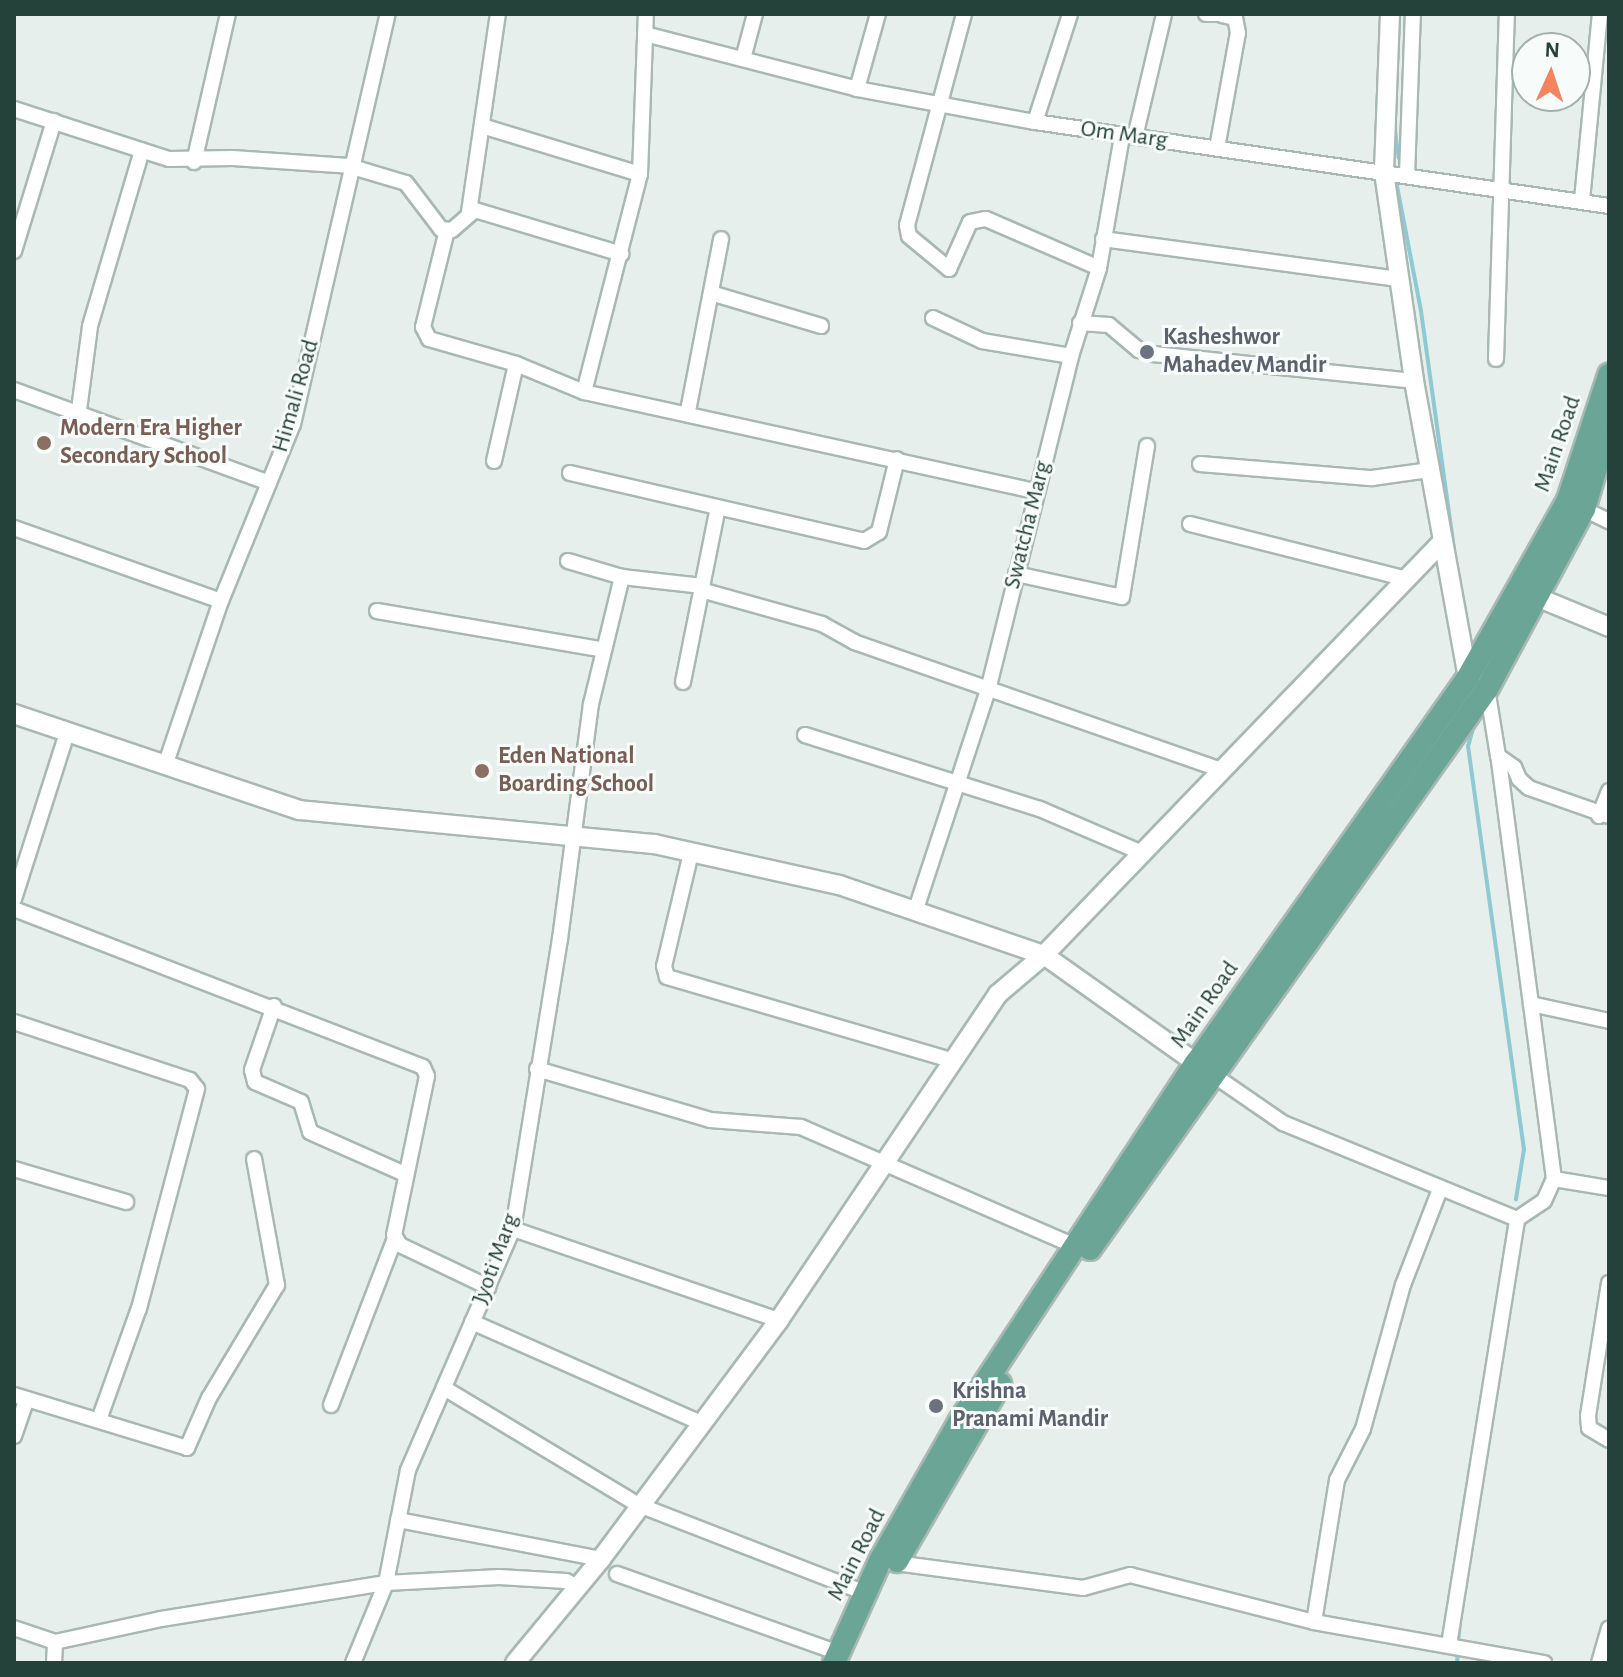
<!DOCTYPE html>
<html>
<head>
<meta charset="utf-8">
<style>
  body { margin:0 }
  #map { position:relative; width:1623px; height:1677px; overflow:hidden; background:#e6efeb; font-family:"Alegreya Sans",sans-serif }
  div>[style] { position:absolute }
  .stream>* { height:4px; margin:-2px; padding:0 2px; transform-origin:2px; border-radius:2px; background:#8ec9d4 }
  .roads { filter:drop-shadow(2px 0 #a8b8b2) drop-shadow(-2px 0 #a8b8b2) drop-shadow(0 2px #a8b8b2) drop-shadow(0 -2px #a8b8b2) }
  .street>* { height:14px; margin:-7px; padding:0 7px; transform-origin:7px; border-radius:7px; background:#fff }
  .secondary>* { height:18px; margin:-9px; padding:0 9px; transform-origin:9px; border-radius:9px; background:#fff }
  .primary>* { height:22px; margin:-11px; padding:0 11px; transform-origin:11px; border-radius:11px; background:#6aa596 }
  .dots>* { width:22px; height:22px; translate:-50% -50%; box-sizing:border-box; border:4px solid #f7fbf9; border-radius:50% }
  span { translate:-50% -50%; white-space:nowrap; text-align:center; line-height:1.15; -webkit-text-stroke:6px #f7fbf9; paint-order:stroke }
  .street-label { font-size:24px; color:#24423a }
  .worship-label { font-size:24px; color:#5b616d; font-weight:700 }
  .left { translate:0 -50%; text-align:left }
  .education-label { font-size:24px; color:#785e54; font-weight:700 }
  .frame { position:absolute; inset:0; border:16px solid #24423a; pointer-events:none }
  .north { position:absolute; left:1511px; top:32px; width:80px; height:80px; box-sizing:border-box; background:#f7fbf9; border:2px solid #a3b1ad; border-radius:50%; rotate:3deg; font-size:22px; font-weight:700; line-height:32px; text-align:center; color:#24423a }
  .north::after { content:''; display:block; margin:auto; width:28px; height:36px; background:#f4845f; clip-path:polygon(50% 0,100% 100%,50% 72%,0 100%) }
</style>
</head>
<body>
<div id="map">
  <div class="stream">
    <div style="left:1394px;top:124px;width:34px;rotate:82deg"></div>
    <div style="left:1396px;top:181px;width:132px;rotate:79.1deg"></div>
    <div style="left:1421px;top:311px;width:241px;rotate:82.1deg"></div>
    <div style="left:1475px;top:722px;width:25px;rotate:106deg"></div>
    <div style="left:1468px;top:746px;width:407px;rotate:82.1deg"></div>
    <div style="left:1524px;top:1149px;width:51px;rotate:99.1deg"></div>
    <div style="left:1496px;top:1312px;width:89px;rotate:-81.6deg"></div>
    <div style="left:1462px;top:1517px;width:55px;rotate:-80.5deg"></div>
    <div style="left:1458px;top:1641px;width:27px;rotate:-84deg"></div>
    <div style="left:1457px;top:1663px;width:12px;rotate:-85deg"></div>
  </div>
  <div class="roads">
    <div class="street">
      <div style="left:964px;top:14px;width:219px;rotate:105.1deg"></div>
      <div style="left:907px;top:225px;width:11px;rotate:80deg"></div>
      <div style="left:909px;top:236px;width:52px;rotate:39.5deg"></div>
      <div style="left:949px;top:269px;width:51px;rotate:-65.9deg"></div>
      <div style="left:970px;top:222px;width:16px;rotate:-11deg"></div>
      <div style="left:986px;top:219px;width:123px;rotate:23.4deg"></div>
      <div style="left:1206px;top:14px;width:17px"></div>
      <div style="left:645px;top:34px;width:219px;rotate:14.5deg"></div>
      <div style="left:857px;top:89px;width:181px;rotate:10.5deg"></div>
      <div style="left:1035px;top:122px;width:580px;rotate:8.33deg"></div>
      <div style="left:743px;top:59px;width:47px;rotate:-75.1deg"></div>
      <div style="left:857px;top:89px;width:78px;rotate:-74.4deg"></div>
      <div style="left:14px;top:109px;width:163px;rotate:17.9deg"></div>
      <div style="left:169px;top:159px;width:64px;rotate:-0.9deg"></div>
      <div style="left:233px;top:158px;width:116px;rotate:3.9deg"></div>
      <div style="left:349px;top:166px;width:59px;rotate:16.6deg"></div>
      <div style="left:406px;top:183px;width:58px;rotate:52.7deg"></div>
      <div style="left:441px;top:229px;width:11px;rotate:5deg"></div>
      <div style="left:452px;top:230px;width:30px;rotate:-41deg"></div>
      <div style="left:475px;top:210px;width:153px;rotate:16.7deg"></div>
      <div style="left:1035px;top:122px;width:114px;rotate:-72deg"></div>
      <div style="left:482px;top:126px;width:165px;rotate:16.9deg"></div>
      <div style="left:1135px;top:137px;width:126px;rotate:-76.7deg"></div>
      <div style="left:1217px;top:148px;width:117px;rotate:-79.7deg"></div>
      <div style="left:1238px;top:33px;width:15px;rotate:-101deg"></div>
      <div style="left:1235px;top:18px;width:13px;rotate:-167deg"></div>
      <div style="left:194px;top:162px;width:152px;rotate:-77.1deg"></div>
      <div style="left:1407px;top:175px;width:161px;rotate:-87.9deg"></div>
      <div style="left:1582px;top:200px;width:187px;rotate:-84.5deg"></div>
      <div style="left:469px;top:212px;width:200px;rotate:-81.7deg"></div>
      <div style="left:447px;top:230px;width:100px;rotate:103.9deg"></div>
      <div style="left:423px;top:327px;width:13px;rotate:63deg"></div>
      <div style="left:429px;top:339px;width:91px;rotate:16deg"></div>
      <div style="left:1103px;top:239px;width:300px;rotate:7.7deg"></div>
      <div style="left:14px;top:251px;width:136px;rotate:-72.9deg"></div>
      <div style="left:711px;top:293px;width:115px;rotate:16.7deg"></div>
      <div style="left:933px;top:318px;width:54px;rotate:25.1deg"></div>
      <div style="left:982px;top:341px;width:90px;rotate:9.6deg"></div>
      <div style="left:1080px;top:323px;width:29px;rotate:4deg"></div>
      <div style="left:1109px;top:325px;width:39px;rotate:40deg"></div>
      <div style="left:1139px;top:350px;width:15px;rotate:16deg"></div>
      <div style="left:1153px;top:354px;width:262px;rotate:5.9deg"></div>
      <div style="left:1496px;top:359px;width:345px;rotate:-88.2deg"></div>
      <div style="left:14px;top:390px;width:271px;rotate:20deg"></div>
      <div style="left:584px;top:392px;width:225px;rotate:-75.6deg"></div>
      <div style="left:640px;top:174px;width:160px;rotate:-87.9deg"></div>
      <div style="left:79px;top:410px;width:85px;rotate:-82.5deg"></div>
      <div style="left:90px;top:326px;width:183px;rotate:-73.5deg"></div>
      <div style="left:688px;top:411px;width:175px;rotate:-79.1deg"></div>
      <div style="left:494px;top:461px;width:99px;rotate:-77.2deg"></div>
      <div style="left:516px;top:364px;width:74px;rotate:22.4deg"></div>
      <div style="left:584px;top:392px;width:463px;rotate:12.4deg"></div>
      <div style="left:1200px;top:464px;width:173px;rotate:4.7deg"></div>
      <div style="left:1372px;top:478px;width:59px;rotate:-7.9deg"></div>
      <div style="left:570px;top:473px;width:302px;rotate:13deg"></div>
      <div style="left:864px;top:541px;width:17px;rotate:-31deg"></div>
      <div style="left:879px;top:532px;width:75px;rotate:-76.1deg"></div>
      <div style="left:1584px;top:509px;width:28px;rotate:26deg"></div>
      <div style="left:1190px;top:524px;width:224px;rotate:14.2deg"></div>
      <div style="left:14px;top:528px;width:219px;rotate:19.4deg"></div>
      <div style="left:568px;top:561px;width:56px;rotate:16.5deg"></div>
      <div style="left:622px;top:577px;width:81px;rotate:6.4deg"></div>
      <div style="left:1016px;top:574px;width:108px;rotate:12.2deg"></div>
      <div style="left:1122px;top:597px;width:153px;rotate:-80.6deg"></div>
      <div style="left:701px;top:590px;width:126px;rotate:15.7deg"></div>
      <div style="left:822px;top:624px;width:37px;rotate:29deg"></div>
      <div style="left:854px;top:642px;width:390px;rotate:19.2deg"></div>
      <div style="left:377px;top:611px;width:230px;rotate:9.7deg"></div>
      <div style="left:683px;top:682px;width:178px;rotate:-78.7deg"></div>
      <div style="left:1487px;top:688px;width:69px;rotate:80.8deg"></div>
      <div style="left:1498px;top:756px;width:19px;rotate:35deg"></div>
      <div style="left:1514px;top:767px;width:13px;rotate:67deg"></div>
      <div style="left:1519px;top:779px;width:13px;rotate:42deg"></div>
      <div style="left:1529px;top:788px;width:85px;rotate:19.3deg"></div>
      <div style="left:805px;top:735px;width:246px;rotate:17.5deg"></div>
      <div style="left:1040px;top:809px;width:111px;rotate:23.3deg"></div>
      <div style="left:165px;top:766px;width:174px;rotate:-71.3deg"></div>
      <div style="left:221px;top:601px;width:191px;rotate:-67.9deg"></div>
      <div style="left:293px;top:424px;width:421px;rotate:-77deg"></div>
      <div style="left:1599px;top:816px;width:27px;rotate:-68deg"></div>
      <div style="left:691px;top:853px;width:116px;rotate:103.4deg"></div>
      <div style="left:664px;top:966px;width:11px;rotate:75deg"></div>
      <div style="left:667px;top:977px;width:295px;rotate:16.3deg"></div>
      <div style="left:14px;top:899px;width:174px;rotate:-72.3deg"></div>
      <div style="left:14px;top:909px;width:438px;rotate:21.1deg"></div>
      <div style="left:423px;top:1067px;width:10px;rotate:66deg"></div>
      <div style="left:427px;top:1076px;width:162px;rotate:101.7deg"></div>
      <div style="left:394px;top:1235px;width:12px;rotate:59deg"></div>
      <div style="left:400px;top:1245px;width:98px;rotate:25.5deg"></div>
      <div style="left:916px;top:909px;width:231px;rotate:-71.8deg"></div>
      <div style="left:988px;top:690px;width:344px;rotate:-76deg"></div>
      <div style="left:1071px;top:356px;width:92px;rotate:-72.3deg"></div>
      <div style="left:1099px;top:268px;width:134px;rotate:-80.1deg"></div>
      <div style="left:1531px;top:1004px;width:80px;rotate:12.3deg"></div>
      <div style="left:274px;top:1006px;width:68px;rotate:109deg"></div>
      <div style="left:252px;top:1070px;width:12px;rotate:76deg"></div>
      <div style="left:255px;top:1082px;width:50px;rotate:23.5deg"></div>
      <div style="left:301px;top:1102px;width:31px;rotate:73deg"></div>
      <div style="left:310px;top:1132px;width:104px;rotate:23.9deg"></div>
      <div style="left:14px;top:1022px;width:185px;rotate:18.2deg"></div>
      <div style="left:190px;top:1080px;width:11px;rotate:52deg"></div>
      <div style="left:197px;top:1089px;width:227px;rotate:104.8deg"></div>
      <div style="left:139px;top:1308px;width:119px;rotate:109.7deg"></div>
      <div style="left:537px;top:1069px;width:180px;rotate:16.4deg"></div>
      <div style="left:710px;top:1120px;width:91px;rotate:4.4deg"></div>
      <div style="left:801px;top:1127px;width:299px;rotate:23.5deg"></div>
      <div style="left:1209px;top:1072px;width:90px;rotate:34.6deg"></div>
      <div style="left:1283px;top:1123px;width:253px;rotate:22.3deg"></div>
      <div style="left:14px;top:1169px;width:117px;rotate:16.4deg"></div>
      <div style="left:1554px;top:1179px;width:56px;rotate:9.3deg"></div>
      <div style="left:513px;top:1229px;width:281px;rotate:18.9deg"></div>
      <div style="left:1609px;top:1283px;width:135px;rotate:99deg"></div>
      <div style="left:1588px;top:1416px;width:12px;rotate:85deg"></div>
      <div style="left:1589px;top:1428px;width:23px;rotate:31deg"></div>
      <div style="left:472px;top:1322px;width:250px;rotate:23.8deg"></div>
      <div style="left:444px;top:1388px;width:227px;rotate:31deg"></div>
      <div style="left:639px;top:1505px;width:243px;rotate:21.2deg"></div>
      <div style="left:14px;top:1395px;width:181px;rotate:17deg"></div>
      <div style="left:187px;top:1448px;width:55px;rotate:-66.3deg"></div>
      <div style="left:209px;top:1398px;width:132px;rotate:-59deg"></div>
      <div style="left:277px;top:1285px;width:128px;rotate:-100.3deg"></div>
      <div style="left:331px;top:1405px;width:179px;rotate:-69deg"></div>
      <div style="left:14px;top:1436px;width:39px;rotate:-71deg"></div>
      <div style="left:398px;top:1520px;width:207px;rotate:10.9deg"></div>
      <div style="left:888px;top:1562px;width:197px;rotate:7.6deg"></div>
      <div style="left:1083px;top:1588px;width:49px;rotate:-15.5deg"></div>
      <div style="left:1130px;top:1575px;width:190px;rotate:14.3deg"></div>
      <div style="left:1314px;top:1622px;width:234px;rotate:10.1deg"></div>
      <div style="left:617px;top:1574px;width:236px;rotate:19.6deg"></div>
      <div style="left:1314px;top:1622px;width:144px;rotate:-80.8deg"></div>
      <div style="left:1337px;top:1480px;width:57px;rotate:-63deg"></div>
      <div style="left:1363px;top:1429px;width:149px;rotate:-74.5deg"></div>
      <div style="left:1403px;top:1285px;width:103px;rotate:-68.9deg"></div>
      <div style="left:14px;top:1628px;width:43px;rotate:18.9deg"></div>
      <div style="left:55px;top:1642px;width:108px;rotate:-12.2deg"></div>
      <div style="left:161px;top:1619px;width:228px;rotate:-9.1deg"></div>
      <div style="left:386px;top:1583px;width:113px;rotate:-3deg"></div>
      <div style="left:499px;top:1577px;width:67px;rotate:3.4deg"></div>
      <div style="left:566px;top:1581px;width:13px;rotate:27deg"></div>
      <div style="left:1449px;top:1645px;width:431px;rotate:-80.9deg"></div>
      <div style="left:1517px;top:1219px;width:32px;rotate:-34deg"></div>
      <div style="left:1544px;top:1201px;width:24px;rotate:-66deg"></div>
      <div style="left:1554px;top:1179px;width:427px;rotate:-97.5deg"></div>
      <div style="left:54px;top:1663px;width:21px;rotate:-87deg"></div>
      <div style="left:353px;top:1663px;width:87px;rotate:-67.6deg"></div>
      <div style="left:386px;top:1583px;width:115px;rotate:-79deg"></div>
      <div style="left:408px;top:1470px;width:263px;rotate:-66.5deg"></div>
      <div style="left:513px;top:1229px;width:294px;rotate:-80.8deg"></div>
      <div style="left:560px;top:939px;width:237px;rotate:-82.5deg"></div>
      <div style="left:591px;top:704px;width:131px;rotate:-76.3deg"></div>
      <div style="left:1599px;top:1663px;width:36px;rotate:-74deg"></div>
    </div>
    <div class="secondary">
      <div style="left:1390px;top:14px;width:158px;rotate:92.2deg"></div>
      <div style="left:1384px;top:172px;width:211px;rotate:81.8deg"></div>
      <div style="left:1414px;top:381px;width:301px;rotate:79.7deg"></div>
      <div style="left:1527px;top:593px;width:89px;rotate:22.5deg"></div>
      <div style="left:14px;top:714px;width:301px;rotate:18.6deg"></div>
      <div style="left:299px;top:810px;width:357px;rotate:5.5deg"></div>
      <div style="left:654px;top:844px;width:189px;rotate:12.5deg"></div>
      <div style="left:839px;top:885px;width:217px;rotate:18.9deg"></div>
      <div style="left:1044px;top:955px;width:186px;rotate:35.4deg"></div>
      <div style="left:515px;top:1663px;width:135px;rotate:-50.4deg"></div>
      <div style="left:601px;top:1559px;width:298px;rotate:-53.3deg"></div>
      <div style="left:779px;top:1320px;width:393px;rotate:-56.1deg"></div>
      <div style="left:998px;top:994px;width:60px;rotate:-40.3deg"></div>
      <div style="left:1044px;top:955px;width:575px;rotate:-46.06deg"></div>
    </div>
    <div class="primary">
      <div style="left:1090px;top:1249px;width:686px;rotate:-54.67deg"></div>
      <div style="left:1487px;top:689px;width:204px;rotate:-61.7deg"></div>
      <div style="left:1584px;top:509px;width:89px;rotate:-73.6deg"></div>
      <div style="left:897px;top:1561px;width:205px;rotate:-59.8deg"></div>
      <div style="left:834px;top:1663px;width:112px;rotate:-65.7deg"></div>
      <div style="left:880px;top:1561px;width:163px;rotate:-60.3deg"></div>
      <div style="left:961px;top:1419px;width:427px;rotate:-56.6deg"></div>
      <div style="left:1196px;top:1063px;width:472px;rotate:-54.8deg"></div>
      <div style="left:1468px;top:677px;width:203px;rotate:-60.5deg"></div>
      <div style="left:1568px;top:500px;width:132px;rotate:-71.8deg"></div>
    </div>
  </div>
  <div class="dots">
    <div style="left:1147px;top:352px;background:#6b7280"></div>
    <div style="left:44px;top:443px;background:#8d6e63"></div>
    <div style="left:482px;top:771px;background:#8d6e63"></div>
    <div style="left:936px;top:1406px;background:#6b7280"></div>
  </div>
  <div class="street-label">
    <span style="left:1124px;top:135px;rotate:8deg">Om Marg</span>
    <span style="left:296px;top:396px;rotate:-74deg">Himali Road</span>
    <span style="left:1558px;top:444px;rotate:-71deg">Main Road</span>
    <span style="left:1028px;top:525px;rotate:-76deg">Swatcha Marg</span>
    <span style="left:1205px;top:1005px;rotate:-55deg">Main Road</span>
    <span style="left:496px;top:1259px;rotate:-70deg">Jyoti Marg</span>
    <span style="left:857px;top:1555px;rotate:-63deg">Main Road</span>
  </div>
  <div class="worship-label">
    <span class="left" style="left:1163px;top:352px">Kasheshwor<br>Mahadev Mandir</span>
    <span class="left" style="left:952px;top:1406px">Krishna<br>Pranami Mandir</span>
  </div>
  <div class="education-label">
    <span class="left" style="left:60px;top:443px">Modern Era Higher<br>Secondary School</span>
    <span class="left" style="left:498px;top:771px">Eden National<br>Boarding School</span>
  </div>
  <div class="frame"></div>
  <div class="north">N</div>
</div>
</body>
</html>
